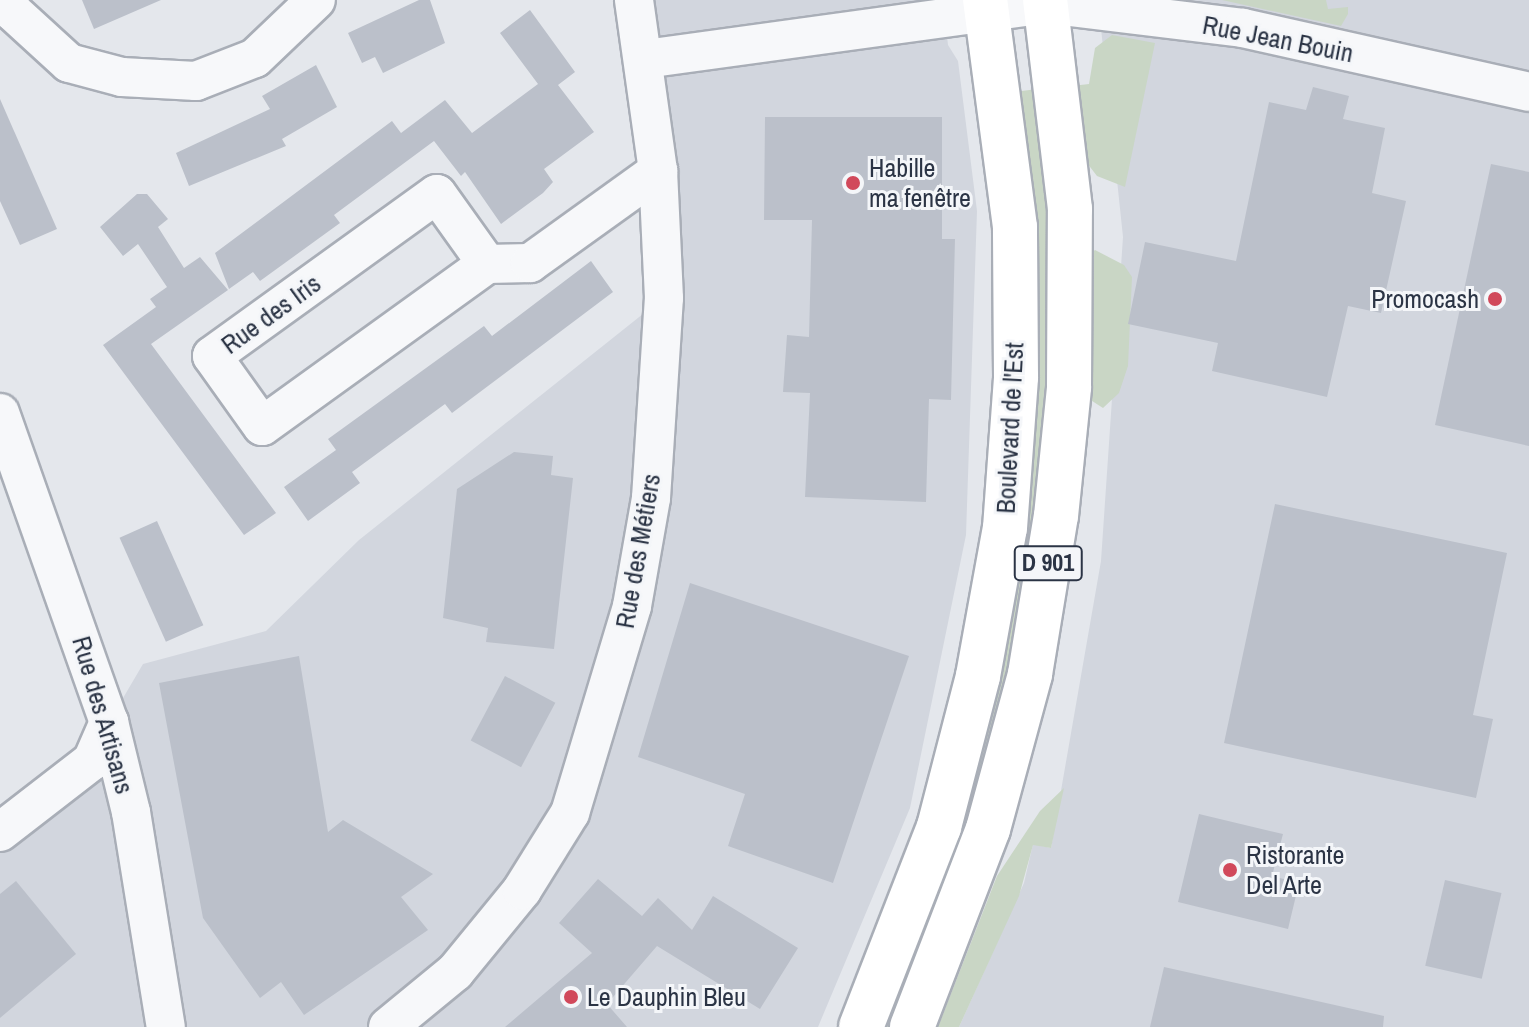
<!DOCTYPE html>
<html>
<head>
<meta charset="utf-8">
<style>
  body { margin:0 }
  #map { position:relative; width:1529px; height:1027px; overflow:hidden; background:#e4e7ec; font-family:"Archivo Narrow",sans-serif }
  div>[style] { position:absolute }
  .built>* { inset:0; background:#d2d6de }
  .green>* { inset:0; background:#c9d6c5 }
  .building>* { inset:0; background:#bbc0ca; transform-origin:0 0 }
  .roads { filter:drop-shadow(2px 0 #a9aeb7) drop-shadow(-2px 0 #a9aeb7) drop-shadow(0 2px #a9aeb7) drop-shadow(0 -2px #a9aeb7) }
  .minor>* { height:38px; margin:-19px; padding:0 19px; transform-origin:19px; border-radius:19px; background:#f7f8fa }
  .major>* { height:44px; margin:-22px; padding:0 22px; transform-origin:22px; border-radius:22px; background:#fff }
  .dots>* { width:22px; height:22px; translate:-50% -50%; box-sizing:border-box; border:4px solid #f4f6f9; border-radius:50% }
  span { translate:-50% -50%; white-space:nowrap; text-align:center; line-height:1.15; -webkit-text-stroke:6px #f4f6f9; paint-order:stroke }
  .shield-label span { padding:2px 6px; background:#f4f6f9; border:2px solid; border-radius:6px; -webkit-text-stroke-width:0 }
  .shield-label { font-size:24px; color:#2b3445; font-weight:700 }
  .street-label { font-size:26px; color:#2b3445 }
  .poi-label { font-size:26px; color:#2b3445 }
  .left { translate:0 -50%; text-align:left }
  .right { translate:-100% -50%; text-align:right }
</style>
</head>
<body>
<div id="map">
  <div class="built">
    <div style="clip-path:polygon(634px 0,943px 0,948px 45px,958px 61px,977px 211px,966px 535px,910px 808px,818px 1027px,0 1027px,0 832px,109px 722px,143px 664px,266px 631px,359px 540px,663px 298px)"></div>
    <div style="clip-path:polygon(1098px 0,1529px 0,1529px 1027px,959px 1027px,1024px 883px,1033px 844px,1051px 848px,1101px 561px,1123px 237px)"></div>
  </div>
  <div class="green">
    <div style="clip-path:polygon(1222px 0,1326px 0,1328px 9px,1348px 7px,1348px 14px,1341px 26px)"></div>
    <div style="clip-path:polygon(1112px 35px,1155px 43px,1125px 187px,1097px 176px,1087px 163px,1072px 86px,1089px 84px,1095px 48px)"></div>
    <div style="clip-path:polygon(1037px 89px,1047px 176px,1052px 338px,1028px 587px,993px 753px,896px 1027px,880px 1027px,979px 751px,1015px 92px)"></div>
    <div style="clip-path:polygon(1095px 250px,1124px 265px,1132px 277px,1128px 366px,1119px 393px,1103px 408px,1089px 399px,1090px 254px)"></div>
    <div style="clip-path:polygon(1064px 788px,1051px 848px,1033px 845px,1019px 896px,959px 1027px,938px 1027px,997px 876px,1040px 811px)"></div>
  </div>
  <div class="building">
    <div style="clip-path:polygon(82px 0,161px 0,94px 29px)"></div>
    <div style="clip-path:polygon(419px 0,430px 0,445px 43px,383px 73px,375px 57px,362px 63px,348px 33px)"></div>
    <div style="clip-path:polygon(530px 10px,575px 72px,558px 85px,594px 132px,544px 169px,553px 182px,543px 193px,501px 224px,465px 172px,461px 176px,434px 141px,334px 215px,340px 223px,260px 281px,253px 272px,229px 289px,215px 253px,392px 121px,401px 133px,445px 100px,472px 133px,538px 84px,500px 33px)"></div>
    <div style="clip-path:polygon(316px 65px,337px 107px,282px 139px,286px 146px,189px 186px,176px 153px,270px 109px,262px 96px)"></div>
    <div style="clip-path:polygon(1313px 87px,1349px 96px,1343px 119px,1385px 128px,1372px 193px,1406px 201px,1381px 313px,1348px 306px,1327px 397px,1212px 371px,1218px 343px,1128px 324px,1145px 242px,1236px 261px,1269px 102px,1306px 110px)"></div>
    <div style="clip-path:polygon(0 99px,57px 229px,20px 245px,0 201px)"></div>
    <div style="clip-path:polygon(765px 117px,942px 117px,942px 239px,955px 239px,951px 400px,929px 399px,926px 502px,805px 497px,810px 393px,783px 392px,787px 335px,809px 337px,812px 220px,764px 220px)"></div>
    <div style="clip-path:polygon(1491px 164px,1529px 172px,1529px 446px,1435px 425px)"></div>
    <div style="clip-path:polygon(137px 194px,147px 194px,168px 219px,158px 227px,184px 268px,200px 257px,228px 290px,151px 344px,276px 513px,244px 535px,103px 345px,156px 307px,150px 299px,167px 287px,138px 244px,123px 256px,100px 227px)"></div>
    <div style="clip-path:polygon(591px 261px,613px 292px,452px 413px,445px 404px,352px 472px,360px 483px,308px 521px,284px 487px,336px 450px,328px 439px,484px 326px,492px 336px)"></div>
    <div style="clip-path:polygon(514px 452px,553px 456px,551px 475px,573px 478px,554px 649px,486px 642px,488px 628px,443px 618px,457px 489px)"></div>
    <div style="clip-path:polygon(1275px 504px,1507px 553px,1473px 715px,1493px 719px,1476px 798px,1224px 743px)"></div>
    <div style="left:157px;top:521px;width:114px;height:41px;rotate:66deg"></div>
    <div style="clip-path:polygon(690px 583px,909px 656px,833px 883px,728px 846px,745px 794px,638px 757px)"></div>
    <div style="clip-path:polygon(299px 656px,328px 832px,343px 820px,433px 874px,401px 897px,428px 930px,304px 1015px,281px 982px,260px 998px,203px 918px,159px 683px)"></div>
    <div style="left:505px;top:676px;width:57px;height:73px;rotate:28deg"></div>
    <div style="clip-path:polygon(1199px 814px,1283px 834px,1272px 876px,1299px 883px,1288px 929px,1178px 902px)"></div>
    <div style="clip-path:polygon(598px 879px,642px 916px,658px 898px,692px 930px,713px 896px,798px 948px,760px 1009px,657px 946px,607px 1004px,627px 1027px,505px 1027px,592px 953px,559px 923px)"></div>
    <div style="left:1445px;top:880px;width:58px;height:88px;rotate:13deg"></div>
    <div style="clip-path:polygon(16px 881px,76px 954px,0 1018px,0 894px)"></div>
    <div style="clip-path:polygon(1164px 967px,1384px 1016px,1383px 1027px,1150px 1027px)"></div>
  </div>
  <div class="roads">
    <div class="minor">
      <div style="left:8px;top:0;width:12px;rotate:70deg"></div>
      <div style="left:12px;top:11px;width:77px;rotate:42.4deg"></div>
      <div style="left:69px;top:63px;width:55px;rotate:14.8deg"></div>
      <div style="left:122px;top:77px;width:74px;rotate:3.1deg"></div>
      <div style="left:196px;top:81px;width:63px;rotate:-21.3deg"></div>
      <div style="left:255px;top:58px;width:84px;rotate:-43.6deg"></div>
      <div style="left:645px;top:59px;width:404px;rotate:-7.8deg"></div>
      <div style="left:1045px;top:4px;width:199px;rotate:6.9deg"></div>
      <div style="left:1243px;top:28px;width:293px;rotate:12.6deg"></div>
      <div style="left:437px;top:194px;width:86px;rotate:54.5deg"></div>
      <div style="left:487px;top:264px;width:277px;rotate:144.2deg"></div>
      <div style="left:262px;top:426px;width:86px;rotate:-125.5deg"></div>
      <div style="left:212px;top:356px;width:277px;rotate:-35.8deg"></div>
      <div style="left:487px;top:264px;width:43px;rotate:-1.3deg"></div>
      <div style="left:530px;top:263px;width:158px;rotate:-35.7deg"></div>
      <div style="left:0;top:413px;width:328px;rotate:70.6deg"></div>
      <div style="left:109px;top:722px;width:93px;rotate:76.3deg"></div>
      <div style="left:131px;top:812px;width:218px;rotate:80.8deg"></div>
      <div style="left:0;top:832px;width:116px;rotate:-37.7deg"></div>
      <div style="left:92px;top:761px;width:43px;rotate:-66.4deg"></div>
      <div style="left:388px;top:1027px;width:87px;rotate:-39.4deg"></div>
      <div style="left:455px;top:972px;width:106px;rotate:-50.7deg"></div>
      <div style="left:522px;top:890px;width:91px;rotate:-58.1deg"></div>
      <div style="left:570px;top:813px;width:216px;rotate:-73.3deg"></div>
      <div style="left:632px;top:606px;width:110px;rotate:-80deg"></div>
      <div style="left:651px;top:498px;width:200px;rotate:-86.3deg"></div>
      <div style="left:664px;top:298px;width:127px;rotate:-92.7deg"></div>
      <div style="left:658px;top:171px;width:173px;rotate:-98deg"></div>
    </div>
    <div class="major">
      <div style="left:861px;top:1027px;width:215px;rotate:-68.7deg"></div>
      <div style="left:939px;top:827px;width:156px;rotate:-75.5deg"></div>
      <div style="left:978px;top:676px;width:150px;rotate:-79.7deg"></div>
      <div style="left:1005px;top:528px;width:151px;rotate:-85.8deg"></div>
      <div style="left:1016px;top:377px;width:150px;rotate:-90.4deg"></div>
      <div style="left:1015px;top:227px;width:229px;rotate:-97.5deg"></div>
      <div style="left:912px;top:1027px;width:212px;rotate:-69deg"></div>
      <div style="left:988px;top:829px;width:161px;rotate:-74.8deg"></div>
      <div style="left:1030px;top:674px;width:160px;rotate:-80.7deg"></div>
      <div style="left:1056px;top:516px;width:130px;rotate:-84.2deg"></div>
      <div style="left:1069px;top:387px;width:178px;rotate:-89.7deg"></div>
      <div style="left:1070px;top:209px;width:210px;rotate:-96.8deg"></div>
    </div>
  </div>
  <div class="dots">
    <div style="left:853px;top:183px;background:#d1495b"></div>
    <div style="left:1495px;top:299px;background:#d1495b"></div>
    <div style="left:1230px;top:870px;background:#d1495b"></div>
    <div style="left:571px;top:997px;background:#d1495b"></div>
  </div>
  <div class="shield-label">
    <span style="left:1048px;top:563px">D 901</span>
  </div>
  <div class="street-label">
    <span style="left:1278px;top:39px;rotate:11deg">Rue Jean Bouin</span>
    <span style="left:271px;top:314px;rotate:-36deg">Rue des Iris</span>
    <span style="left:1010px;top:428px;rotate:-87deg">Boulevard de l'Est</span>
    <span style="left:638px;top:551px;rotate:-80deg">Rue des Métiers</span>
    <span style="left:103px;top:715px;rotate:74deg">Rue des Artisans</span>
  </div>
  <div class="poi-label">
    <span class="left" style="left:869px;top:183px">Habille<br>ma fenêtre</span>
    <span class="right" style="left:1479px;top:299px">Promocash</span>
    <span class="left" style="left:1246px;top:870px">Ristorante<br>Del Arte</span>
    <span class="left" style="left:587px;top:997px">Le Dauphin Bleu</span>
  </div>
</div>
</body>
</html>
